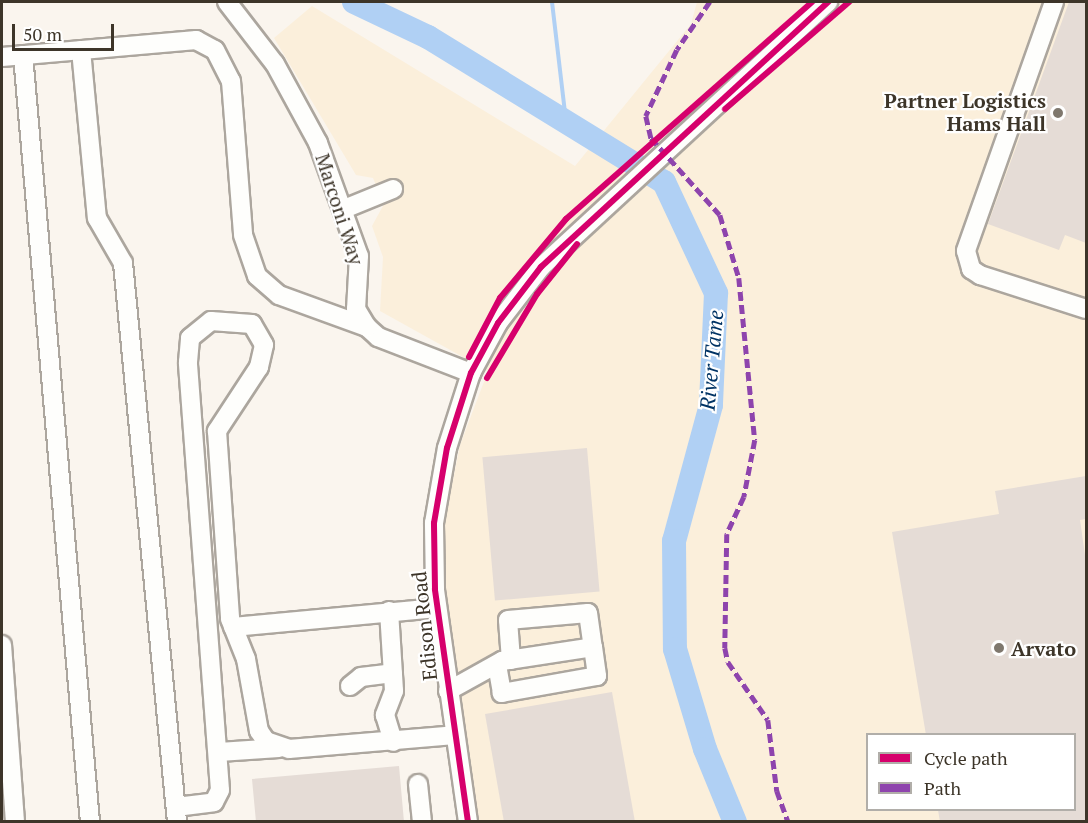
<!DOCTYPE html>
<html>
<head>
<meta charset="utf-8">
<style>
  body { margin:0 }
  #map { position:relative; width:1088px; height:823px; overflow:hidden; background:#faf5ee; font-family:"PT Serif",serif }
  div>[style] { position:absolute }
  .built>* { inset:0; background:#fbefdb }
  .stream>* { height:4px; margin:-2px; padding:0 2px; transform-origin:2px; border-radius:2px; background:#b0d0f4 }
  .river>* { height:24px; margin:-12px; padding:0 12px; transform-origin:12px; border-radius:12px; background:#b0d0f4 }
  .building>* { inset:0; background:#e5dcd6; transform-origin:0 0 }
  .roads { filter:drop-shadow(2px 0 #aca69e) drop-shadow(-2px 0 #aca69e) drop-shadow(0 2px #aca69e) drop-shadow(0 -2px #aca69e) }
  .minor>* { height:18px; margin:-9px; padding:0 9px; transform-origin:9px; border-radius:9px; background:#fefefc }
  .quiet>* { height:4.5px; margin-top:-2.25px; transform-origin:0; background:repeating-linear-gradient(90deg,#8e44ad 0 9px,transparent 0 13.5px) }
  .cycleway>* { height:6px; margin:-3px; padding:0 3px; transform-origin:3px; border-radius:3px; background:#d6006c }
  .dots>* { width:16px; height:16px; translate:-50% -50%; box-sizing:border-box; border:3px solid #fff; border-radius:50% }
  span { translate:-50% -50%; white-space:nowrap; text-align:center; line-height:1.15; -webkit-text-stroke:4.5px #fff; paint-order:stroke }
  .poi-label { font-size:20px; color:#3d3529; font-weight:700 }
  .right { translate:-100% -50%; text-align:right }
  .left { translate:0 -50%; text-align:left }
  .street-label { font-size:20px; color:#3d3529 }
  .water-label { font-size:21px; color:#003364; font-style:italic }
  .frame { position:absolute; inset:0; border:3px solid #3d3529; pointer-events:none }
  .legend { position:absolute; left:866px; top:733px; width:210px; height:78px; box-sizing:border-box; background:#fff; border:2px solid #b1aea9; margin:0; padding:8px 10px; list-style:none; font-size:18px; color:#3d3529 }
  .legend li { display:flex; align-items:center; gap:12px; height:30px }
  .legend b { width:30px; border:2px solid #b1aea9 }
  .scale { position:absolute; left:12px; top:24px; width:102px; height:27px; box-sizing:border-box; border:3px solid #3d3529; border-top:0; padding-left:8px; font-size:18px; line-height:21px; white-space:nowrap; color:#3d3529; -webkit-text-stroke:4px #fff; paint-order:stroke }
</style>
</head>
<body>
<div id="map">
  <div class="built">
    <div style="clip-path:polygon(evenodd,697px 2px,1086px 2px,1086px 821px,475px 821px,442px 588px,444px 524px,460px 445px,488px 371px,380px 311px,383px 257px,372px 226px,384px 204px,373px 178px,356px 175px,274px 38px,312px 6px,575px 166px,691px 24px,697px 2px,868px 734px,1074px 734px,1074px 810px,868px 810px,868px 734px)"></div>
  </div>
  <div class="stream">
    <div style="left:552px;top:2px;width:121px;rotate:83.3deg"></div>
  </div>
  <div class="river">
    <div style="left:354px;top:2px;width:82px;rotate:25.3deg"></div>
    <div style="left:428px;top:37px;width:277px;rotate:31.6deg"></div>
    <div style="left:664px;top:182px;width:123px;rotate:64.9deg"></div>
    <div style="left:716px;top:293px;width:112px;rotate:92.6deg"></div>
    <div style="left:711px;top:405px;width:141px;rotate:105.2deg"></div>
    <div style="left:674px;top:541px;width:108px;rotate:89.5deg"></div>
    <div style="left:675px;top:649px;width:104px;rotate:73.3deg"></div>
    <div style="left:705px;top:749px;width:79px;rotate:67.7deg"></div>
  </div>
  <div class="building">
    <div style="clip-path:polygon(1069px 2px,1086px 2px,1086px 243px,1065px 235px,1059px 250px,988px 224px)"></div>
    <div style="left:587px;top:448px;width:144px;height:105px;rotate:85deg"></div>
    <div style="clip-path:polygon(1086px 476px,1086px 519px,1080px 520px,1086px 562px,1086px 822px,940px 822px,938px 810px,1074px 810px,1074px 735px,926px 735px,892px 532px,999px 514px,995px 491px)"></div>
    <div style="clip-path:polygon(612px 692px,635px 822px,504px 822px,485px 714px)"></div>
    <div style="clip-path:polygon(399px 766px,404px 822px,256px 822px,252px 779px)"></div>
  </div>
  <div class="roads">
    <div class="minor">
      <div style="left:227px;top:2px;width:78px;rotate:52.3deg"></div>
      <div style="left:275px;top:64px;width:90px;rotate:61.4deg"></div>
      <div style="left:318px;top:143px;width:120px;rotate:70.1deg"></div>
      <div style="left:359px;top:256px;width:53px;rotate:93.2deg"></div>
      <div style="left:356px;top:309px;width:21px;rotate:59deg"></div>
      <div style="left:367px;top:327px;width:15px;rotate:42deg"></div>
      <div style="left:378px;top:337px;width:100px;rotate:21.2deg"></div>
      <div style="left:1054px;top:2px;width:264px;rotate:109.5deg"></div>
      <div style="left:966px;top:251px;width:19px;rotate:74deg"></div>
      <div style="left:971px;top:269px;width:11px;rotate:34deg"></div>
      <div style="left:980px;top:275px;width:111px;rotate:17.8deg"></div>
      <div style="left:81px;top:50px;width:169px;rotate:84.6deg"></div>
      <div style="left:97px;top:218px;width:52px;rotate:60deg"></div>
      <div style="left:123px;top:263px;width:562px;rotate:84.48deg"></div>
      <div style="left:23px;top:55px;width:770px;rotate:85.01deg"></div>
      <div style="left:2px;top:57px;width:195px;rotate:-5deg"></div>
      <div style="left:196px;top:40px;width:21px;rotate:28deg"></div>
      <div style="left:215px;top:50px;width:35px;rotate:63deg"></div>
      <div style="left:231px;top:81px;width:154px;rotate:85.5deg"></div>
      <div style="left:243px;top:235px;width:43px;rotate:71.1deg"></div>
      <div style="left:257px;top:276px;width:29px;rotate:41deg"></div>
      <div style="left:279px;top:295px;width:94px;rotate:20deg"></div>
      <div style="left:344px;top:209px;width:53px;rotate:-22.2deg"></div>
      <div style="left:389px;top:611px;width:80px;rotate:86.4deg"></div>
      <div style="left:394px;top:691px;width:26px;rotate:111deg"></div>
      <div style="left:385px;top:715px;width:28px;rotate:73deg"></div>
      <div style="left:233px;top:627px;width:205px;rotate:-5.3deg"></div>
      <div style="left:2px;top:645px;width:177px;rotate:85.8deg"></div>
      <div style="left:511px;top:660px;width:40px;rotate:-94.3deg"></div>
      <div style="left:508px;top:620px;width:80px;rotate:-5deg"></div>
      <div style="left:588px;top:613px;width:34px;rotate:82deg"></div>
      <div style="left:350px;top:686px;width:14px;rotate:-39deg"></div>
      <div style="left:361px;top:677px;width:32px;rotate:-7deg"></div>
      <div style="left:448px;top:691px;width:62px;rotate:-29.1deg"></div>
      <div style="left:502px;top:661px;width:92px;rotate:-8.7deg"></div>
      <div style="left:593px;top:647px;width:29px;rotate:82deg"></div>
      <div style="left:597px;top:676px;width:97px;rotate:169.9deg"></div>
      <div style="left:502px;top:693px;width:29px;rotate:-100deg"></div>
      <div style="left:219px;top:752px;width:60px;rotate:-3.8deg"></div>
      <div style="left:418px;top:784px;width:38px;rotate:84deg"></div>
      <div style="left:176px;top:807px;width:38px;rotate:-7deg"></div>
      <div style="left:214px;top:802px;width:13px;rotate:-63deg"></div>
      <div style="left:220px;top:790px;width:429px;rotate:-94.3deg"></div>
      <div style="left:188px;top:362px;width:24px;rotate:-85deg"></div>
      <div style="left:190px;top:338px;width:27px;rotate:-39deg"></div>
      <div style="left:211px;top:321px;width:41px;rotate:4.2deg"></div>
      <div style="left:252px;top:324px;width:24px;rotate:60deg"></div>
      <div style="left:264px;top:345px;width:23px;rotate:103deg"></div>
      <div style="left:259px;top:367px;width:77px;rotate:123.3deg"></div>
      <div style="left:217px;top:431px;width:188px;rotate:86deg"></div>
      <div style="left:230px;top:619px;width:43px;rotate:68.2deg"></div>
      <div style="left:246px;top:659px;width:73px;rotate:79.8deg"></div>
      <div style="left:259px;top:731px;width:12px;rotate:55deg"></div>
      <div style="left:266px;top:741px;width:24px;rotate:19deg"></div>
      <div style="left:289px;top:749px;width:166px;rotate:-4.8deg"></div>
      <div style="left:468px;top:822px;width:235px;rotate:-98.1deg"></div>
      <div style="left:435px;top:589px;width:66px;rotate:-90.9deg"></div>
      <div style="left:434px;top:523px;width:76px;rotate:-80.2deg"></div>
      <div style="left:447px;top:448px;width:79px;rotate:-72.3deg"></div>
      <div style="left:471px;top:373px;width:57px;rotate:-61.6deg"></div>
      <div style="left:498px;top:323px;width:71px;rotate:-52.5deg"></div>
      <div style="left:541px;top:267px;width:391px;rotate:-42.7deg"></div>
    </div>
  </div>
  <div class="quiet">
    <div style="left:710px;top:2px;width:58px;rotate:124.5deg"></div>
    <div style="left:677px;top:50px;width:73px;rotate:115.2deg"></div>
    <div style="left:646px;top:116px;width:23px;rotate:77deg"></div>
    <div style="left:651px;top:138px;width:103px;rotate:48.1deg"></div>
    <div style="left:720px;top:215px;width:66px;rotate:73.2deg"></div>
    <div style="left:739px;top:278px;width:163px;rotate:84.4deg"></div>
    <div style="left:755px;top:440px;width:58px;rotate:100.9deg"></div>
    <div style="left:744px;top:497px;width:41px;rotate:114.7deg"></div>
    <div style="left:727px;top:534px;width:114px;rotate:91deg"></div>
    <div style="left:725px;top:648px;width:14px;rotate:78deg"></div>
    <div style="left:728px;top:662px;width:70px;rotate:55.4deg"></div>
    <div style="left:768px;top:720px;width:72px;rotate:82.8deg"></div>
    <div style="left:777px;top:791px;width:33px;rotate:70deg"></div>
  </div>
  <div class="cycleway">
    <div style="left:725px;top:109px;width:164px;rotate:-40.8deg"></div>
    <div style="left:469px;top:357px;width:67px;rotate:-62.3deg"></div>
    <div style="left:500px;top:298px;width:103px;rotate:-50.1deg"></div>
    <div style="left:566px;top:219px;width:328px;rotate:-41.4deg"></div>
    <div style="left:487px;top:378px;width:98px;rotate:-59.2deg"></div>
    <div style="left:537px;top:294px;width:64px;rotate:-51.3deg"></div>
    <div style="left:468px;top:822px;width:235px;rotate:-98.1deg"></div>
    <div style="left:435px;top:589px;width:66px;rotate:-90.9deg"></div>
    <div style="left:434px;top:523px;width:76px;rotate:-80.2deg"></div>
    <div style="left:447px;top:448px;width:79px;rotate:-72.3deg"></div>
    <div style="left:471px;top:373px;width:57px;rotate:-61.6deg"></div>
    <div style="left:498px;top:323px;width:71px;rotate:-52.5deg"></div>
    <div style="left:541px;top:267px;width:391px;rotate:-42.7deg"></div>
  </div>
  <div class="dots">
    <div style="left:1058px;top:113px;background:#7f786e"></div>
    <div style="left:999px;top:648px;background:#7f786e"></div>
  </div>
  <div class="poi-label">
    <span class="right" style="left:1046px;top:112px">Partner Logistics<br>Hams Hall</span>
    <span class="left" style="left:1011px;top:648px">Arvato</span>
  </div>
  <div class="street-label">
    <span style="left:340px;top:209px;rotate:72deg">Marconi Way</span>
    <span style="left:424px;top:626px;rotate:-96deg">Edison Road</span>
  </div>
  <div class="water-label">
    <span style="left:711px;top:360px;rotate:-85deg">River Tame</span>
  </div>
  <div class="frame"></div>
  <ul class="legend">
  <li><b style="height:8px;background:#d6006c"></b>Cycle path</li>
  <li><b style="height:8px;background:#8e44ad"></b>Path</li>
  </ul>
  <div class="scale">50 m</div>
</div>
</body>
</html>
